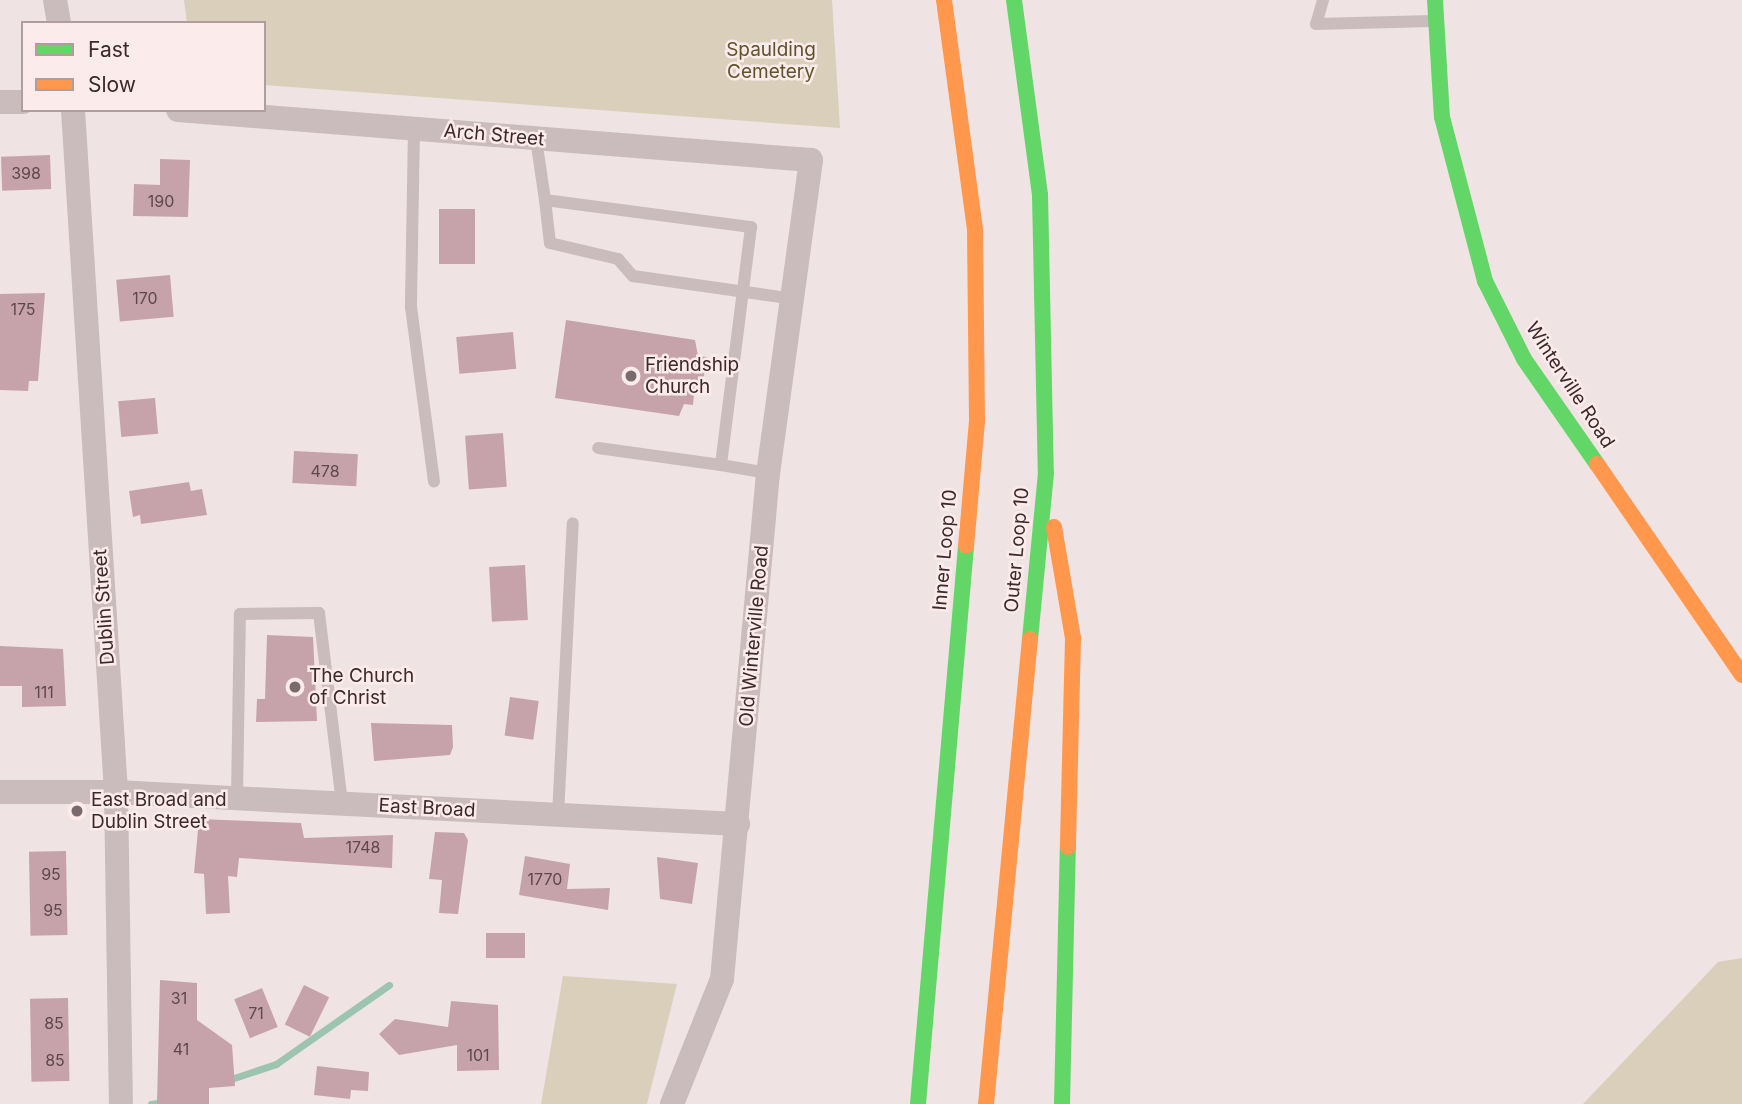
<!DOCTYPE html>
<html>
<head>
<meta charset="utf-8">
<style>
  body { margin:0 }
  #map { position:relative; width:1742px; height:1104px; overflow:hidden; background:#f0e3e3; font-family:Inter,sans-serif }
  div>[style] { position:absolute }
  .green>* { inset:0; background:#d9cfbb }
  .stream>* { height:7px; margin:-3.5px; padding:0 3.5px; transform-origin:3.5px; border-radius:3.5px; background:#9dc4ae }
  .building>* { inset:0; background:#c6a3ab; transform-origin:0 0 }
  .lane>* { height:12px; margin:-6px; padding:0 6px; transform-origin:6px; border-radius:6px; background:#cabcbd }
  .street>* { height:24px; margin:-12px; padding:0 12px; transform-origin:12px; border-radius:12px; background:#cabcbd }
  .fast>* { height:16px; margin:-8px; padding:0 8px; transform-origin:8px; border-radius:8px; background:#63d668 }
  .slow>* { height:16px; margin:-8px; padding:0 8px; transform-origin:8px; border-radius:8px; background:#ff974d }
  .dots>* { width:19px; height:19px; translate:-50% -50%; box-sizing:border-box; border:4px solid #fcebeb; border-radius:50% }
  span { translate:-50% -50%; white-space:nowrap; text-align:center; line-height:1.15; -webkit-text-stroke:5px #fcebeb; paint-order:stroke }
  .number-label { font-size:16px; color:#5e484c }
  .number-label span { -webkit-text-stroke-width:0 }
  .park-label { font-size:19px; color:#5d5429 }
  .street-label { font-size:19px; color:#3b292d }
  .poi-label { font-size:19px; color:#3b292d }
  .left { translate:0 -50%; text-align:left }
  .legend { position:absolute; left:21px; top:21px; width:245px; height:91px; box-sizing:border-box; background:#fcebeb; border:2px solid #af9d9f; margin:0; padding:9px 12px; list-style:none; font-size:21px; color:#3b292d }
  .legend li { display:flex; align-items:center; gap:14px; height:35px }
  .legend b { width:35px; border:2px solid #af9d9f }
</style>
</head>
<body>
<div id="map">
  <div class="green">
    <div style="clip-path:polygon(184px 0,832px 0,840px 128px,264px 85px,264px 23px,187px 23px)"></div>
    <div style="clip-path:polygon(1742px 958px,1742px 1104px,1583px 1104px,1718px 962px)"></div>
    <div style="clip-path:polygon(563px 976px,677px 984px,647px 1104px,541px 1104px)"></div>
  </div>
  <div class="stream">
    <div style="left:228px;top:1080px;width:51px;rotate:-18.4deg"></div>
    <div style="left:276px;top:1064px;width:138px;rotate:-35deg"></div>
    <div style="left:151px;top:1104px;width:13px;rotate:-9deg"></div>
  </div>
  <div class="building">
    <div style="left:50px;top:155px;width:34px;height:49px;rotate:88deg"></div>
    <div style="clip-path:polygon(160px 159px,190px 160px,188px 217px,133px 216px,134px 184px,160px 185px)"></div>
    <div style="left:439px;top:209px;width:36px;height:55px"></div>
    <div style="left:170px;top:275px;width:42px;height:54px;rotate:85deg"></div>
    <div style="clip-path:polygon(45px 293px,38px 381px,29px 381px,28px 391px,0 390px,0 294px)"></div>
    <div style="clip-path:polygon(566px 320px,695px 340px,698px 356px,707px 357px,701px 395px,694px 394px,693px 405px,684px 404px,679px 416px,555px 398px)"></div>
    <div style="left:513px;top:332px;width:37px;height:57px;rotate:85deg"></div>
    <div style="left:155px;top:398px;width:36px;height:37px;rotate:85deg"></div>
    <div style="left:503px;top:433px;width:54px;height:38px;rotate:86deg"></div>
    <div style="left:294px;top:451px;width:64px;height:32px;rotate:3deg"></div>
    <div style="clip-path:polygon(189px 482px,191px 491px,202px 489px,207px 515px,141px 524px,140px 515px,133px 517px,129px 491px)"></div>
    <div style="left:525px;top:565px;width:55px;height:36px;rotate:87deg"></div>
    <div style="clip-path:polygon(267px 635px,313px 637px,317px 721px,256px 722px,257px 699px,265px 699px)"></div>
    <div style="clip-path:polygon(0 646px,63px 649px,66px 706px,22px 707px,22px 686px,0 686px)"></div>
    <div style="left:510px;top:697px;width:29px;height:39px;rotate:8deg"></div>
    <div style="clip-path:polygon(371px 723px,452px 725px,453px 747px,450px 755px,374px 761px)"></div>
    <div style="clip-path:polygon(199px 819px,301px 823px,304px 838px,393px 835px,392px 868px,239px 858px,237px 877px,228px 876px,230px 913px,206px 914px,204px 874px,194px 873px)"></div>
    <div style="clip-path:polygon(435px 832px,464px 833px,468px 840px,458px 914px,439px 913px,442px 880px,429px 879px)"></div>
    <div style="left:66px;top:851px;width:84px;height:37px;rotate:89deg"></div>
    <div style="clip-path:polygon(525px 856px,570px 864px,567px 889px,610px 888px,608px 910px,519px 895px)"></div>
    <div style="clip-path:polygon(657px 857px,698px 863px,692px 904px,660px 899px)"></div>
    <div style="left:486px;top:933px;width:39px;height:25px"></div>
    <div style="clip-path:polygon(160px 980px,197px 983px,197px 1020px,232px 1045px,235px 1086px,209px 1088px,209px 1104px,157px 1104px)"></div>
    <div style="left:304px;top:985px;width:28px;height:44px;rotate:26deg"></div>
    <div style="left:262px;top:988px;width:42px;height:30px;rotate:68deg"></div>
    <div style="left:68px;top:998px;width:83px;height:38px;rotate:89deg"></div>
    <div style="clip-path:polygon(451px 1001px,498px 1005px,499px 1070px,457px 1071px,457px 1045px,399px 1055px,379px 1034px,395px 1019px,448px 1027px)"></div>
    <div style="clip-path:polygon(317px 1066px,369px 1072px,368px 1091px,351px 1090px,350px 1099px,314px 1095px)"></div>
  </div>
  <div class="lane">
    <div style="left:1323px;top:0;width:25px;rotate:106deg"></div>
    <div style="left:1316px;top:24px;width:117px;rotate:-1.5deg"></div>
    <div style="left:414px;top:129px;width:178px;rotate:91deg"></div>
    <div style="left:411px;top:307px;width:176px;rotate:82.5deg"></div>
    <div style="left:536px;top:139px;width:62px;rotate:81.6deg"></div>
    <div style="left:545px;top:200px;width:208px;rotate:7.5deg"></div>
    <div style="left:751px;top:227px;width:240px;rotate:97.2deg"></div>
    <div style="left:721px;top:465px;width:124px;rotate:-172.1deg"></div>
    <div style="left:545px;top:200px;width:43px;rotate:83.4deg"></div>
    <div style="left:550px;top:243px;width:70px;rotate:13.2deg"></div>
    <div style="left:618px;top:259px;width:23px;rotate:49deg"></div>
    <div style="left:633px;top:276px;width:164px;rotate:8.1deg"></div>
    <div style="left:721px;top:465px;width:48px;rotate:9.7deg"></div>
    <div style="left:237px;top:798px;width:184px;rotate:-89.1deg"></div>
    <div style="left:240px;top:614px;width:79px;rotate:-0.7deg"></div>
    <div style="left:319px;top:613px;width:191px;rotate:83.1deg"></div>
    <div style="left:558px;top:815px;width:292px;rotate:-87.1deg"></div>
  </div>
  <div class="street">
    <div style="left:55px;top:0;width:23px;rotate:80deg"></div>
    <div style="left:0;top:102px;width:23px"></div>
    <div style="left:73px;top:110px;width:683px;rotate:86.39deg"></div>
    <div style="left:116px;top:792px;width:312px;rotate:89.1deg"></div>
    <div style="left:178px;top:110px;width:635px;rotate:4.52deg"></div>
    <div style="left:811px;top:160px;width:316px;rotate:97.8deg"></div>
    <div style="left:768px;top:473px;width:508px;rotate:95.19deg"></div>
    <div style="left:722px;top:979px;width:135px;rotate:111.8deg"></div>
    <div style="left:0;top:792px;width:116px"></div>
    <div style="left:116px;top:792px;width:623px;rotate:2.95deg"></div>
  </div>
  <div class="fast">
    <div style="left:1014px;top:0;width:197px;rotate:82.4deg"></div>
    <div style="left:1040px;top:195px;width:278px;rotate:88.8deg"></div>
    <div style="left:1046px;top:473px;width:167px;rotate:95.5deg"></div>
    <div style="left:1435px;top:0;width:117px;rotate:86.6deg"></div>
    <div style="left:1442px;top:117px;width:170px;rotate:75.3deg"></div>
    <div style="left:1485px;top:281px;width:87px;rotate:63.4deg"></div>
    <div style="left:1524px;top:359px;width:128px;rotate:55.2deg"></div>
    <div style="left:918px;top:1104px;width:560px;rotate:-85.08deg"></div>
    <div style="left:1062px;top:1104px;width:257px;rotate:-88.7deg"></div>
  </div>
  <div class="slow">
    <div style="left:944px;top:0;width:231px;rotate:82.3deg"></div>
    <div style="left:975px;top:229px;width:192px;rotate:89.4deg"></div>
    <div style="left:977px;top:421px;width:125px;rotate:95deg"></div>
    <div style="left:1597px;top:464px;width:256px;rotate:55.5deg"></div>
    <div style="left:1054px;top:527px;width:113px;rotate:80.3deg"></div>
    <div style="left:1073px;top:638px;width:209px;rotate:91.4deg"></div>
    <div style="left:986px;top:1104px;width:467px;rotate:-84.6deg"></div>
  </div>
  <div class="dots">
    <div style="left:631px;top:376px;background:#7a6a6d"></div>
    <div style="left:295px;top:687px;background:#7a6a6d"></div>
    <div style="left:77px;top:811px;background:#7a6a6d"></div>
  </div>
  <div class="number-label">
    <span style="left:26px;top:173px">398</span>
    <span style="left:161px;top:201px">190</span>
    <span style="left:145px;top:298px">170</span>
    <span style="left:23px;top:309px">175</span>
    <span style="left:325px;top:471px">478</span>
    <span style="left:44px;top:692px">111</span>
    <span style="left:363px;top:847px">1748</span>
    <span style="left:51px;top:874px">95</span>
    <span style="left:545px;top:879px">1770</span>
    <span style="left:53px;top:910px">95</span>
    <span style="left:179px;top:998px">31</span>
    <span style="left:256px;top:1013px">71</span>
    <span style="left:54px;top:1023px">85</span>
    <span style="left:181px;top:1049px">41</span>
    <span style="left:478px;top:1055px">101</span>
    <span style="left:55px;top:1060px">85</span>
  </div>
  <div class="park-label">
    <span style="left:771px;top:61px">Spaulding<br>Cemetery</span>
  </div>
  <div class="street-label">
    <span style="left:494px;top:135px;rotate:5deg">Arch Street</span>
    <span style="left:1570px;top:385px;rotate:57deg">Winterville Road</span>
    <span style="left:945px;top:550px;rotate:-85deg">Inner Loop 10</span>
    <span style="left:1017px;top:550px;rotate:-85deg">Outer Loop 10</span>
    <span style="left:104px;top:607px;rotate:-94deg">Dublin Street</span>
    <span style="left:754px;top:636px;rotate:-85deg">Old Winterville Road</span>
    <span style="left:427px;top:808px;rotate:3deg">East Broad</span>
  </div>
  <div class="poi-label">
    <span class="left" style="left:645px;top:376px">Friendship<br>Church</span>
    <span class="left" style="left:309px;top:687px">The Church<br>of Christ</span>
    <span class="left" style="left:91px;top:811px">East Broad and<br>Dublin Street</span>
  </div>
  <ul class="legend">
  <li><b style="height:9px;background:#63d668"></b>Fast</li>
  <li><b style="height:9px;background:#ff974d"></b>Slow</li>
  </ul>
</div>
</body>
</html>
